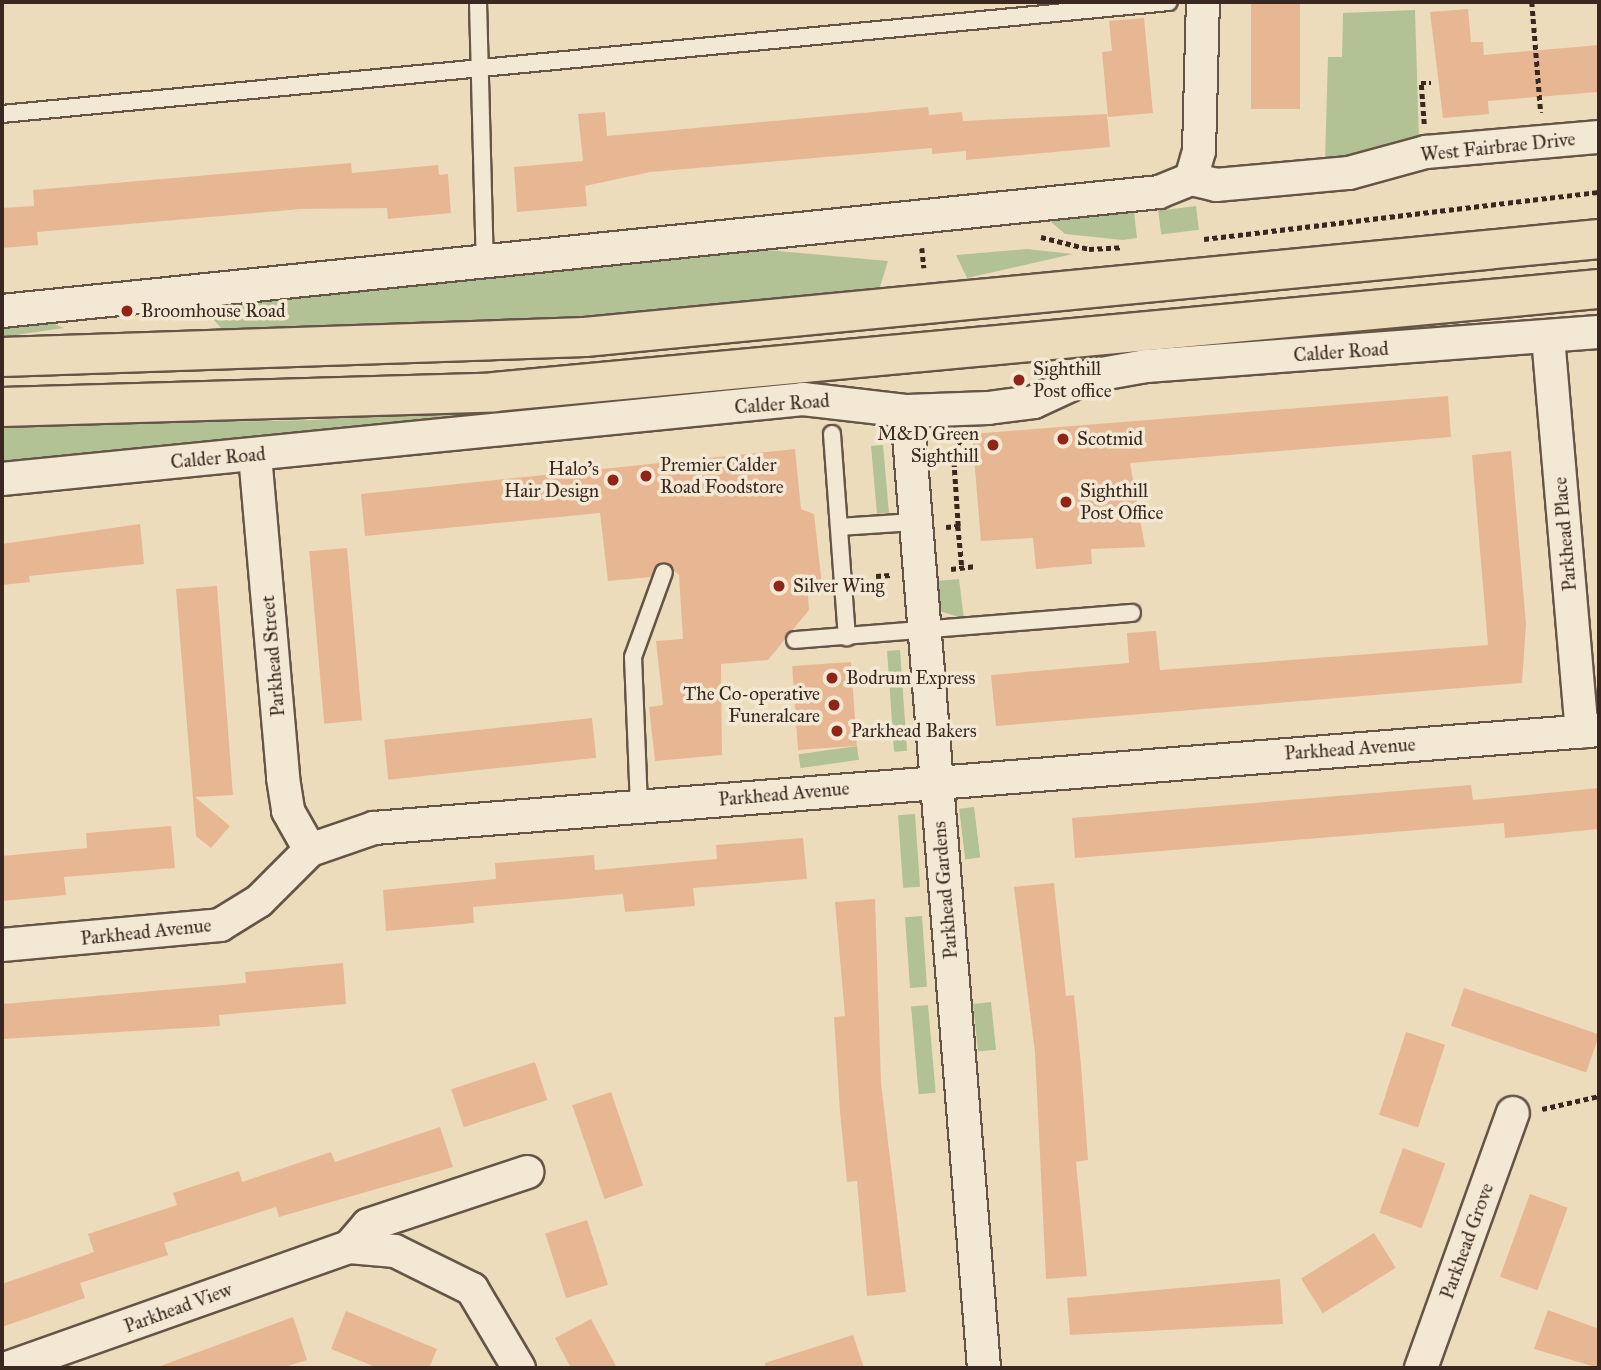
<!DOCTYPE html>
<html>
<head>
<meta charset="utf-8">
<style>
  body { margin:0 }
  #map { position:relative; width:1601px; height:1370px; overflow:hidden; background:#ecdcbc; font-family:"IM FELL Great Primer",serif }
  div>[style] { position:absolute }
  .green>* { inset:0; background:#b3c294; transform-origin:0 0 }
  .building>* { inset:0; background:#e7b794; transform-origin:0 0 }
  .path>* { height:4.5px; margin-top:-2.25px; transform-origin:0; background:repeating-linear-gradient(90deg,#3a2820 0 5px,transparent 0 8.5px) }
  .roads { filter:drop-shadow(2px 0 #665547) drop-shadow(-2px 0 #665547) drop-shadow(0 2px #665547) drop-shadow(0 -2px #665547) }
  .service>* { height:16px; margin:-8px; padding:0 8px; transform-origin:8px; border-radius:8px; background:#f3e8d3 }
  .minor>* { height:32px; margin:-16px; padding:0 16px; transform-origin:16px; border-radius:16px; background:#f3e8d3 }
  .primary>* { height:38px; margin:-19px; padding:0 19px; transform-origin:19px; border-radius:19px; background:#ecdcbc }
  .dots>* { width:19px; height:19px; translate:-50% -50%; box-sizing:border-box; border:4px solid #f3e8d3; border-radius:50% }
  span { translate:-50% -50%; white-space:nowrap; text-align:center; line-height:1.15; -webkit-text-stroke:7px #f3e8d3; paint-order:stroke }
  .street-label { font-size:19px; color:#3a2820 }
  .poi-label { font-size:19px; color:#3a2820 }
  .left { translate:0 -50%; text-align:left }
  .right { translate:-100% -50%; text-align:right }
  .frame { position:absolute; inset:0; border:4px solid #3a2820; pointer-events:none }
</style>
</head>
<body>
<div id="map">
  <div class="green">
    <div style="clip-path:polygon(1415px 10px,1419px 141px,1325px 161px,1328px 57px,1342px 57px,1343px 13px)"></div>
    <div style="left:1196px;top:206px;width:24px;height:38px;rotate:83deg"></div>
    <div style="clip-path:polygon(1134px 212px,1137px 238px,1123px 240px,1065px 234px,1050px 221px)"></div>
    <div style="clip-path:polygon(756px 249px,888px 261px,880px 287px,592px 320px,229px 337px,213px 319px,222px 303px)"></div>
    <div style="clip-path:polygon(1027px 249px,1073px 254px,967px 278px,956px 255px)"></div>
    <div style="clip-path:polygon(42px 319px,64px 328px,2px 337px,2px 322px)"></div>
    <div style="clip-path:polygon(546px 405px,548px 414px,2px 469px,2px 426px,313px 420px)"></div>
    <div style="left:883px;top:445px;width:68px;height:12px;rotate:85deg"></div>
    <div style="clip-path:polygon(959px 579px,964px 619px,940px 611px,936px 581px)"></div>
    <div style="left:900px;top:650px;width:101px;height:13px;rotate:86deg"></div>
    <div style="left:857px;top:746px;width:14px;height:59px;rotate:82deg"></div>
    <div style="left:974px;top:807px;width:51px;height:15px;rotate:83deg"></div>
    <div style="left:915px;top:814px;width:73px;height:17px;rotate:86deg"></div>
    <div style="left:922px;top:916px;width:71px;height:17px;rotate:86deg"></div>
    <div style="left:991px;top:1002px;width:48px;height:18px;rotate:84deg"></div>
    <div style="left:928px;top:1005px;width:88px;height:17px;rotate:85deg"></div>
  </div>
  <div class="building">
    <div style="left:1251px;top:2px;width:49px;height:107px"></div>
    <div style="clip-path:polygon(1468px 9px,1471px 42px,1483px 42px,1484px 55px,1599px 45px,1599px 92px,1488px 101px,1489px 114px,1443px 118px,1430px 12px)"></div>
    <div style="clip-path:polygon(1144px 18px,1153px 113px,1108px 117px,1102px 52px,1112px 51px,1109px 21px)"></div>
    <div style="clip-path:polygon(928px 107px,929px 115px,962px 112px,963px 121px,1107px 114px,1110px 147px,966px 160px,966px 151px,932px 154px,932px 148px,650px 172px,585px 186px,587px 206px,517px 212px,514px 167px,583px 161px,578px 114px,605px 112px,607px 136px)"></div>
    <div style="clip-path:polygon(351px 163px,352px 173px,438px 165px,439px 175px,448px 174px,451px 213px,388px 219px,387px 208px,301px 209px,37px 232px,38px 245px,2px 248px,2px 208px,34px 206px,33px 190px)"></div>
    <div style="clip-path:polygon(1448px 396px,1451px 437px,1130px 463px,1145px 547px,1091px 549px,1092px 564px,1036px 569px,1033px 538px,981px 541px,972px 434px)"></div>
    <div style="clip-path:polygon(795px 449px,801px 509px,814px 514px,823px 594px,808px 595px,809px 610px,768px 660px,721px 664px,722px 755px,655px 761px,649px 707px,663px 705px,656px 641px,683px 639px,679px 575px,663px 562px,651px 577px,608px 581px,600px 513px,365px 536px,361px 494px)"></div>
    <div style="clip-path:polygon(1511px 451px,1526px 624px,1522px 683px,996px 726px,991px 675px,1129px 663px,1127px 633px,1156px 631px,1160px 670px,1488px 645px,1472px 455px)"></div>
    <div style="clip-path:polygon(140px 524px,144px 564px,29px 576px,30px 582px,2px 585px,2px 544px)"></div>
    <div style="left:347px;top:548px;width:173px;height:38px;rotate:85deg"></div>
    <div style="clip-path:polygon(217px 586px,233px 795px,195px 797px,230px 826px,211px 848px,196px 836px,176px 589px)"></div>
    <div style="left:851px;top:662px;width:84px;height:59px;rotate:86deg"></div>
    <div style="left:592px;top:718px;width:40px;height:209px;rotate:84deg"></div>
    <div style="clip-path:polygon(1471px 785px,1473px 800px,1599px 788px,1599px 829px,1505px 838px,1504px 823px,1075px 858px,1072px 818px)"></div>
    <div style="clip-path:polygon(171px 826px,175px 868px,64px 877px,66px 895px,2px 901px,2px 856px,87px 848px,86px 833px)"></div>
    <div style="clip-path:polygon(803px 838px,807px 879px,693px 888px,695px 906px,625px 912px,623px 894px,473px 907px,474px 923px,386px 931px,383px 890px,496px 879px,495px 863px,594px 855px,595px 870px,717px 859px,716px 845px)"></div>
    <div style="clip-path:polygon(1054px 883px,1066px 996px,1074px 995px,1081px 1065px,1088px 1160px,1076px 1162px,1087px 1276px,1046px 1279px,1035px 1052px,1014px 887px)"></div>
    <div style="clip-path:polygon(875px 899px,881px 1083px,906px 1292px,867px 1296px,857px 1181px,847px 1182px,840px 1112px,834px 1017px,845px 1016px,835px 902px)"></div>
    <div style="clip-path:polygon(343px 963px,346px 1004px,219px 1015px,220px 1026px,2px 1039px,2px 1004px,246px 983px,245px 972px)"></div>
    <div style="left:1464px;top:988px;width:143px;height:40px;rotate:19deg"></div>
    <div style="left:1406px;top:1032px;width:41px;height:87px;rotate:18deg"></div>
    <div style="left:535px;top:1062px;width:40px;height:88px;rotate:72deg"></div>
    <div style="left:611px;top:1092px;width:99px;height:41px;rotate:71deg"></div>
    <div style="clip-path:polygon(440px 1127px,453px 1167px,279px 1217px,276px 1207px,164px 1243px,168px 1255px,80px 1283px,85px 1298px,2px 1327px,2px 1284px,94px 1252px,88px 1234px,177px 1205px,173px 1193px,239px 1171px,242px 1182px,331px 1152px,335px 1162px)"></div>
    <div style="left:1403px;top:1148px;width:45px;height:69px;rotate:20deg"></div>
    <div style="left:1530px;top:1194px;width:40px;height:88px;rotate:20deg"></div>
    <div style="left:587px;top:1220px;width:68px;height:44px;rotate:72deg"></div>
    <div style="left:1374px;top:1233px;width:41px;height:86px;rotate:58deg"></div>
    <div style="clip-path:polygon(1280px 1279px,1283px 1324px,1070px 1335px,1067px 1298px)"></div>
    <div style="clip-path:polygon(1548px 1310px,1599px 1329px,1599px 1368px,1534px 1349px)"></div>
    <div style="clip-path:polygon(346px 1311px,437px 1349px,429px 1368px,378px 1368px,331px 1349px)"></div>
    <div style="clip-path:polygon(293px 1317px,307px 1360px,281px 1368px,155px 1368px)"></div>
    <div style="clip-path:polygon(591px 1319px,617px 1368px,571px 1368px,555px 1338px)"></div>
    <div style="clip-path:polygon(853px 1335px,864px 1368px,766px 1368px,765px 1363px)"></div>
  </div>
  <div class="path">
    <div style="left:1532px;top:2px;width:111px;rotate:85.4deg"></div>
    <div style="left:1424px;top:124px;width:41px;rotate:-94.2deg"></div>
    <div style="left:1421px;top:83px;width:10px"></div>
    <div style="left:1041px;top:237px;width:49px;rotate:14deg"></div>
    <div style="left:1089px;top:249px;width:33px;rotate:-3deg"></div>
    <div style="left:1204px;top:239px;width:398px;rotate:-6.8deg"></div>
    <div style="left:922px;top:248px;width:20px;rotate:84deg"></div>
    <div style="left:958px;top:526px;width:41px;rotate:84.4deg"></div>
    <div style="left:946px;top:527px;width:12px;rotate:-5deg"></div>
    <div style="left:958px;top:526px;width:75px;rotate:-93.8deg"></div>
    <div style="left:953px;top:451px;width:12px;rotate:-55deg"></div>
    <div style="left:951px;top:569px;width:23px;rotate:-7deg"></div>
    <div style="left:876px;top:576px;width:14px;rotate:-4deg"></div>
    <div style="left:1542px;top:1109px;width:58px;rotate:-12.8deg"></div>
  </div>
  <div class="roads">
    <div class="service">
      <div style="left:478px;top:2px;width:261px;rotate:88.5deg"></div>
      <div style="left:2px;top:114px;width:1172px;rotate:-5.48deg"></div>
      <div style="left:832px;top:434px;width:204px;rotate:85.8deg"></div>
      <div style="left:839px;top:527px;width:75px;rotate:-3.8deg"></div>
      <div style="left:795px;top:640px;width:338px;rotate:-4.6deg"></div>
      <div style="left:639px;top:806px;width:149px;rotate:-92.3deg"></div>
      <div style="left:633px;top:657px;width:90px;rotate:-70deg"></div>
    </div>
    <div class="minor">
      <div style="left:1191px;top:179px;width:26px;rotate:13deg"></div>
      <div style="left:1216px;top:185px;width:134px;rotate:-5.2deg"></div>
      <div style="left:1349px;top:173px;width:80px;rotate:-15.3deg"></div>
      <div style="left:1426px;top:152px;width:174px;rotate:-5deg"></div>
      <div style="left:1191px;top:179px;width:29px;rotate:-74deg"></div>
      <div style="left:1199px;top:151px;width:149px;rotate:-88.5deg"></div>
      <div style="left:2px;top:311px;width:1163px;rotate:-5.87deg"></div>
      <div style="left:1159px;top:192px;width:35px;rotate:-22deg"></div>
      <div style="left:1548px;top:337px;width:396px;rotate:85.1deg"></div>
      <div style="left:907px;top:411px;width:960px;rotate:85.4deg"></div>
      <div style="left:255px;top:455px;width:324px;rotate:85deg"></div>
      <div style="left:283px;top:778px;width:33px;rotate:81deg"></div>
      <div style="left:288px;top:811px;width:45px;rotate:60.6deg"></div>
      <div style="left:2px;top:479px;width:805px;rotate:-5.7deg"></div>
      <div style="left:803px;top:399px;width:105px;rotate:6.6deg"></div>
      <div style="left:907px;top:411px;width:81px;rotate:-2.1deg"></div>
      <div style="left:988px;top:408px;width:46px;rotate:-7.4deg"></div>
      <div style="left:1034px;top:402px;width:62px;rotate:-24.9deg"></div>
      <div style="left:1090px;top:376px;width:57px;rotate:-10.1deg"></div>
      <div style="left:1146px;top:366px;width:454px;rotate:-4.3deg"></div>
      <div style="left:2px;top:945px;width:219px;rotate:-5.2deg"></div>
      <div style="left:220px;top:925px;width:46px;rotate:-31.6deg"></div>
      <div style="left:259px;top:901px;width:72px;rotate:-45deg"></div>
      <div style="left:310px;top:850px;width:68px;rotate:-19deg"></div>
      <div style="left:374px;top:828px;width:1229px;rotate:-4.57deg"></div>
      <div style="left:349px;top:1247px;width:29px;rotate:-49deg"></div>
      <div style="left:368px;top:1225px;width:168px;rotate:-18.4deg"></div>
      <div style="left:7px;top:1368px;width:363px;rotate:-19.5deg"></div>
      <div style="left:349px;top:1247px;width:46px;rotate:5deg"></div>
      <div style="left:395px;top:1251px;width:86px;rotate:26.3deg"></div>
      <div style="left:472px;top:1289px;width:92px;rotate:59.3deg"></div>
      <div style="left:1421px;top:1368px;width:271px;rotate:-70.2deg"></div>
    </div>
    <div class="primary">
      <div style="left:2px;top:357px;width:583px;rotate:-1.96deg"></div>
      <div style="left:585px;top:337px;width:1019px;rotate:-5.52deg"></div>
      <div style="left:2px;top:407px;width:492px;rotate:-1.7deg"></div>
      <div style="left:494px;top:392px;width:1110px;rotate:-5.33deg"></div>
    </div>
  </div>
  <div class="dots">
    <div style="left:127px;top:311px;background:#8f2418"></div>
    <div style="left:1019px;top:380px;background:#8f2418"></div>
    <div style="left:1063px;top:439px;background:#8f2418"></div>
    <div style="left:993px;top:445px;background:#8f2418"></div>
    <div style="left:646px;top:476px;background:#8f2418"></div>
    <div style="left:613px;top:480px;background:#8f2418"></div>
    <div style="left:1066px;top:502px;background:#8f2418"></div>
    <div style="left:779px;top:586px;background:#8f2418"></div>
    <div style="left:832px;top:678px;background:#8f2418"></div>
    <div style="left:834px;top:705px;background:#8f2418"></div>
    <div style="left:837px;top:731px;background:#8f2418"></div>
  </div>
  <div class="street-label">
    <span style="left:1498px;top:147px;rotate:-6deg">West Fairbrae Drive</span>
    <span style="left:1341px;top:352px;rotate:-4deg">Calder Road</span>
    <span style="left:782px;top:404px;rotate:-4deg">Calder Road</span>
    <span style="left:218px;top:458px;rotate:-5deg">Calder Road</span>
    <span style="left:1565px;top:534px;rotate:-95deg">Parkhead Place</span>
    <span style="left:273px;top:656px;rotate:-95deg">Parkhead Street</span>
    <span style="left:1350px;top:749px;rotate:-4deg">Parkhead Avenue</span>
    <span style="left:784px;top:794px;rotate:-5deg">Parkhead Avenue</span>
    <span style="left:945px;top:890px;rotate:-95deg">Parkhead Gardens</span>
    <span style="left:146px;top:932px;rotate:-6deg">Parkhead Avenue</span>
    <span style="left:1467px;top:1241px;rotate:-70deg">Parkhead Grove</span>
    <span style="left:178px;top:1308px;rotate:-20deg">Parkhead View</span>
  </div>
  <div class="poi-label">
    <span class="left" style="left:141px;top:311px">Broomhouse Road</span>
    <span class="left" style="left:1033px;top:380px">Sighthill<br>Post office</span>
    <span class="right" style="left:979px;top:445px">M&amp;D Green<br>Sighthill</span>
    <span class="left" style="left:1077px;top:439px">Scotmid</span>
    <span class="left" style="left:660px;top:476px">Premier Calder<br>Road Foodstore</span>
    <span class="right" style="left:599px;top:480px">Halo's<br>Hair Design</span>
    <span class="left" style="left:1080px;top:502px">Sighthill<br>Post Office</span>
    <span class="left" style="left:793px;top:586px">Silver Wing</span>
    <span class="left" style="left:846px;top:678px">Bodrum Express</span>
    <span class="right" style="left:820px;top:705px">The Co-operative<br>Funeralcare</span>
    <span class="left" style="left:851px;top:731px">Parkhead Bakers</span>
  </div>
  <div class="frame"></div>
</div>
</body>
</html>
